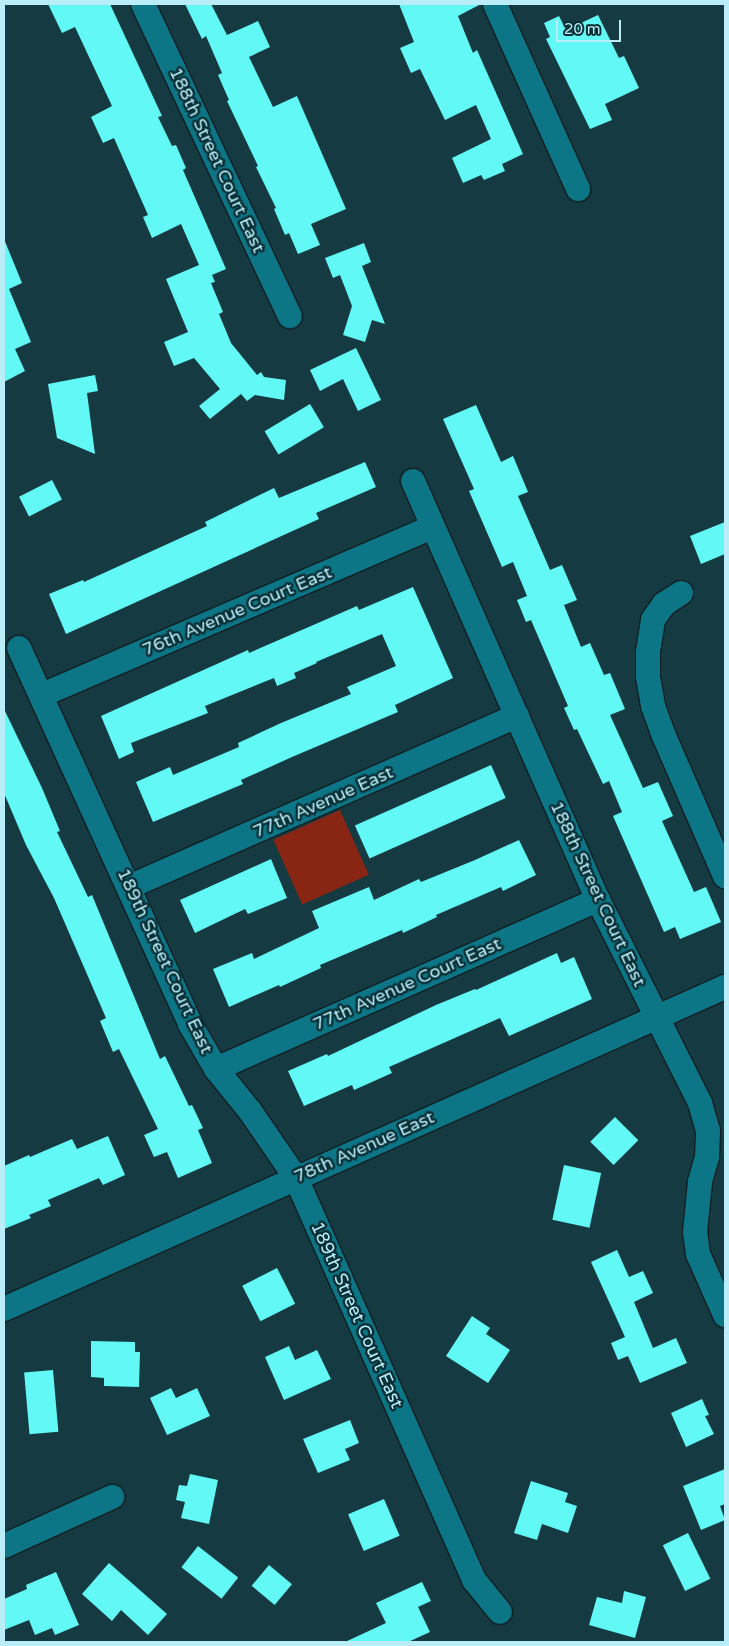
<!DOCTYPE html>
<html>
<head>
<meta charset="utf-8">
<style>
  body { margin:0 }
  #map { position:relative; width:729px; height:1646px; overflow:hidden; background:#153a42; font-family:"Varela Round",sans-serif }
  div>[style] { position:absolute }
  .green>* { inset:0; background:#882613; transform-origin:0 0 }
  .building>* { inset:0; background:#61f8f5; transform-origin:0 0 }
  .roads { filter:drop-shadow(1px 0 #101f22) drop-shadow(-1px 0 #101f22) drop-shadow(0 1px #101f22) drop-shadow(0 -1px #101f22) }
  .minor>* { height:24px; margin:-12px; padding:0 12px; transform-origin:12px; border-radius:12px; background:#0c7586 }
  span { translate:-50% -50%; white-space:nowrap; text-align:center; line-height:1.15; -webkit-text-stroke:5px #093037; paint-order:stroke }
  .street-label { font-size:18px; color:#b9edf8 }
  .frame { position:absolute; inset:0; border:5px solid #b9edf8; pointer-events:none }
  .scale { position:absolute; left:556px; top:20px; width:65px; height:22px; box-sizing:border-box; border:2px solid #b9edf8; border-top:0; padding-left:6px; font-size:15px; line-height:18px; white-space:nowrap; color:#b9edf8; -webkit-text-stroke:4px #093037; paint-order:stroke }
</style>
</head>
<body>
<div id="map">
  <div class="green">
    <div style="left:340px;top:810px;width:71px;height:73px;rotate:66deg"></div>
  </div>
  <div class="building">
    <div style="clip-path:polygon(48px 4px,110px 4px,162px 116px,158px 117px,172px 146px,176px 145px,186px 168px,183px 170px,226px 269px,212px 275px,215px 282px,211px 283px,223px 312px,219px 314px,231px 343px,257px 375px,261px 372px,264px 377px,286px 380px,284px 400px,255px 395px,247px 401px,241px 394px,210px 419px,199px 406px,220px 389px,194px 358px,174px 366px,164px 342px,188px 332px,166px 279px,199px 265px,181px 224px,152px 238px,143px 217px,148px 215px,114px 138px,103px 143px,91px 117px,112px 106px,75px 27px,62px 33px)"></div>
    <div style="clip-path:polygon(185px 4px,211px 4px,227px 35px,258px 21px,270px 47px,249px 57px,273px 107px,297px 96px,346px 209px,311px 224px,320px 245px,298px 254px,289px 233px,285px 235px,274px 209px,276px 208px,256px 167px,258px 166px,227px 101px,229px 100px,218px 75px,222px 73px,206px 36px,202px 39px)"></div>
    <div style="clip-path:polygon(399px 4px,481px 4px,458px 16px,473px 53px,477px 50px,523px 154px,502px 164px,505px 171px,484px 180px,481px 175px,463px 183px,452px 158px,491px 139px,476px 105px,445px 120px,420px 69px,411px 73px,400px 48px,414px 42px)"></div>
    <div style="clip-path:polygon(598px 15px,619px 58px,624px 56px,639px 88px,605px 104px,612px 120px,590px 129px,546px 39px,550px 37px,544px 23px,559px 16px,566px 30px)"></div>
    <div style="clip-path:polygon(4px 239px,22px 283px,9px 289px,31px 342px,15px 349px,25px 371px,4px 382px)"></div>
    <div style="clip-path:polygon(364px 243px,371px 262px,362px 266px,385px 324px,372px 320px,365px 342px,343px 335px,352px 306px,340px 275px,333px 278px,325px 258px)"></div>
    <div style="clip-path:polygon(356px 348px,381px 400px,358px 411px,343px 379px,320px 391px,310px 370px)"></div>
    <div style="clip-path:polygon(95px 375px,98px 391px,87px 393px,95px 454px,57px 438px,48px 384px)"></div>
    <div style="left:310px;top:404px;width:27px;height:53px;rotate:59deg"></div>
    <div style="clip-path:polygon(476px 405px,501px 462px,513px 456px,528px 492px,518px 496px,550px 570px,562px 565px,577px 600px,564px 605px,581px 647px,590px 643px,604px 675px,610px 673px,625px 709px,610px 715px,643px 788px,658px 782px,673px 816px,662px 821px,694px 892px,706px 887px,721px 922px,680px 939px,675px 927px,664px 932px,613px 816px,622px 812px,609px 781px,603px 784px,577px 729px,574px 730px,564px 708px,568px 706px,531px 620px,526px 622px,517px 600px,527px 596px,513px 562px,502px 567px,469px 491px,474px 489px,443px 419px)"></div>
    <div style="clip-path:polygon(365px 462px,376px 487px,316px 513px,319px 519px,66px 634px,49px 594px,83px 580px,84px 582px,207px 526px,205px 522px,274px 488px,279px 498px)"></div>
    <div style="left:52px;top:480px;width:22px;height:37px;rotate:63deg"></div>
    <div style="clip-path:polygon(725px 522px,725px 554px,701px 564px,690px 536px)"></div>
    <div style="clip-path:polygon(413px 587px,453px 678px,395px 705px,398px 712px,292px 757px,241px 780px,243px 784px,153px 822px,136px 782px,170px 767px,173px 775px,239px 747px,238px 743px,281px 723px,351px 694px,347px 687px,396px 666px,382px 634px,316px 662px,317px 663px,294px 673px,296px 678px,277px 686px,274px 678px,205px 706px,208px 713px,131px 743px,134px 752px,119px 759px,101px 716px,248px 650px,249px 653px,357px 606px,359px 610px)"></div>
    <div style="clip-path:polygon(4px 709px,42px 788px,60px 831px,57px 832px,88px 897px,92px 895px,160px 1059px,165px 1056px,189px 1106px,192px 1105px,203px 1128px,198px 1130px,212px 1163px,178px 1178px,167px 1152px,154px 1157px,144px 1135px,158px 1129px,119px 1049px,113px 1052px,100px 1021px,106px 1018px,54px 898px,26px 845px,4px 793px)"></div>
    <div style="left:491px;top:765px;width:36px;height:149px;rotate:66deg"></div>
    <div style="clip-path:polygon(519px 840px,536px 875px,503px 891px,501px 887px,436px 915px,437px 917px,403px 933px,402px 930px,320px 965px,321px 968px,280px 987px,279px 985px,229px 1007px,213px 969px,252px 953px,254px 959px,319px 928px,312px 911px,369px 887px,374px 900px,419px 879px,421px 882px,475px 860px)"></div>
    <div style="clip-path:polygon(271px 859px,287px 898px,248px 914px,245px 909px,195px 933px,180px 900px)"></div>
    <div style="clip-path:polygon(557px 953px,561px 963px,574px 957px,592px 999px,509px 1036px,500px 1018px,389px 1067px,392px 1073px,354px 1090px,352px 1085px,304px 1106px,288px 1071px,327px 1054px,328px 1056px,436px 1005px,475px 989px,476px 990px)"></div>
    <div style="left:615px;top:1117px;width:33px;height:35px;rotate:45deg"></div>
    <div style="clip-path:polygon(108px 1136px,125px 1175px,103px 1185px,99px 1178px,48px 1200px,51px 1206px,29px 1215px,31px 1218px,4px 1229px,4px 1166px,29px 1155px,30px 1157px,72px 1139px,77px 1149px)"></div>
    <div style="left:564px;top:1165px;width:38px;height:56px;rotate:12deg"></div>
    <div style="clip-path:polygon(617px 1250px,629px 1277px,643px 1271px,653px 1293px,634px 1302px,653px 1348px,676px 1338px,687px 1363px,640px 1383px,628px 1356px,618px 1360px,611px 1343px,625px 1337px,591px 1262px)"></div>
    <div style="left:277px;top:1268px;width:40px;height:39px;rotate:63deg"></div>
    <div style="clip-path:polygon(472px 1316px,490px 1328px,486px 1334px,510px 1350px,488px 1383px,446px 1356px)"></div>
    <div style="clip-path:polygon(91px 1341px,135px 1342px,135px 1352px,140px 1352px,139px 1387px,104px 1386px,104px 1378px,91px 1377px)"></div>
    <div style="clip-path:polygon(289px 1346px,295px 1360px,317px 1350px,331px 1379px,284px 1400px,265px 1357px)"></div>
    <div style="left:53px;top:1370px;width:62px;height:29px;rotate:85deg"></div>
    <div style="clip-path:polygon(171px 1388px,176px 1398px,197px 1388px,210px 1416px,167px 1435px,150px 1398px)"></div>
    <div style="clip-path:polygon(702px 1399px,709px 1415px,705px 1416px,714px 1434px,686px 1447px,671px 1413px)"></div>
    <div style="clip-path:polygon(350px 1420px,359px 1443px,345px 1449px,350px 1460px,318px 1473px,303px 1439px)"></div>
    <div style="clip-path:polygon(725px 1469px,725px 1504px,720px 1506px,725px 1520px,701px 1530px,683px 1486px)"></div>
    <div style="clip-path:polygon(190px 1474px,218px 1480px,209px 1524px,181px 1518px,185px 1502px,176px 1500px,179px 1485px,187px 1486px)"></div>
    <div style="clip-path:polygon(531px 1481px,568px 1493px,565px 1502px,577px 1506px,568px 1533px,542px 1524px,537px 1540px,514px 1533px)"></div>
    <div style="left:384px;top:1499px;width:40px;height:39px;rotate:67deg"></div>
    <div style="left:688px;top:1533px;width:51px;height:28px;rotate:64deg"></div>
    <div style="left:198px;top:1546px;width:51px;height:27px;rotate:38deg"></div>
    <div style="clip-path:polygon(109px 1563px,167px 1614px,148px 1635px,121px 1610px,112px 1621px,82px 1594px)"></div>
    <div style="left:269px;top:1565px;width:30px;height:27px;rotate:40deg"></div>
    <div style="clip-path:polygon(56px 1572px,79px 1625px,55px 1635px,52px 1628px,35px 1635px,29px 1620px,4px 1630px,4px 1599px,27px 1589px,26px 1585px)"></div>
    <div style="clip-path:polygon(422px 1582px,431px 1601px,418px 1607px,430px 1632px,408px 1642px,345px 1642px,386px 1623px,376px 1603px)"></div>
    <div style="clip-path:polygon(624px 1591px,646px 1597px,635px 1638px,589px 1625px,597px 1597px,622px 1603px)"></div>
  </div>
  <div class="roads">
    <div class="minor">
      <div style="left:143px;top:4px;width:345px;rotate:64.8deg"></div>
      <div style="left:495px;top:4px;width:203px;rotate:65.8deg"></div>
      <div style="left:413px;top:481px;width:458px;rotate:66.2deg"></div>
      <div style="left:598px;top:900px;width:227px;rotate:63.3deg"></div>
      <div style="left:700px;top:1103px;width:29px;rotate:74deg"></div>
      <div style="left:708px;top:1131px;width:26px;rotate:92deg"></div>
      <div style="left:707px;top:1157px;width:26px;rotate:106deg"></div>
      <div style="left:700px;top:1182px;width:50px;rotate:95.7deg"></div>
      <div style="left:695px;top:1232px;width:22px;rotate:82deg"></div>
      <div style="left:698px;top:1254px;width:67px;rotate:66.1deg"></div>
      <div style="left:681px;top:593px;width:20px;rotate:147deg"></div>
      <div style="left:664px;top:604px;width:19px;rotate:125deg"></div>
      <div style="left:653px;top:620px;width:32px;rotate:99deg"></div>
      <div style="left:648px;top:652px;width:25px;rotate:90deg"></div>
      <div style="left:648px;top:677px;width:29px;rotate:80deg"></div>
      <div style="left:653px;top:706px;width:32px;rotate:70deg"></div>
      <div style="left:664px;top:736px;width:153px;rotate:66.5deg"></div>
      <div style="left:19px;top:648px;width:413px;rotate:65.5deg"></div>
      <div style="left:190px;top:1024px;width:52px;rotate:60deg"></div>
      <div style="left:216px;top:1069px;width:54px;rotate:51deg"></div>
      <div style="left:250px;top:1111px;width:81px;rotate:55.5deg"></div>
      <div style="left:296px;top:1178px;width:440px;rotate:66.1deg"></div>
      <div style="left:474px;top:1580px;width:41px;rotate:50.9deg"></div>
      <div style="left:42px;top:695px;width:425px;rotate:-23.3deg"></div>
      <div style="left:129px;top:887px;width:424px;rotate:-23.8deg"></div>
      <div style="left:216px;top:1069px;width:418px;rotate:-23.9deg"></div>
      <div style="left:4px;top:1309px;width:790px;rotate:-24.07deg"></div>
      <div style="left:4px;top:1546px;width:119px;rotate:-24.4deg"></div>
    </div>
  </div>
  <div class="street-label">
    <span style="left:217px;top:160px;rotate:65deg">188th Street Court East</span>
    <span style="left:237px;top:611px;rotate:-23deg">76th Avenue Court East</span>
    <span style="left:323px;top:802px;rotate:-24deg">77th Avenue East</span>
    <span style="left:598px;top:894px;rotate:65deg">188th Street Court East</span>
    <span style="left:165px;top:961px;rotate:65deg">189th Street Court East</span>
    <span style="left:407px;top:984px;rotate:-24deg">77th Avenue Court East</span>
    <span style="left:364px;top:1147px;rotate:-24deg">78th Avenue East</span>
    <span style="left:357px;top:1315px;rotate:66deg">189th Street Court East</span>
  </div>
  <div class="frame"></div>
  <div class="scale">20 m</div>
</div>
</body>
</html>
